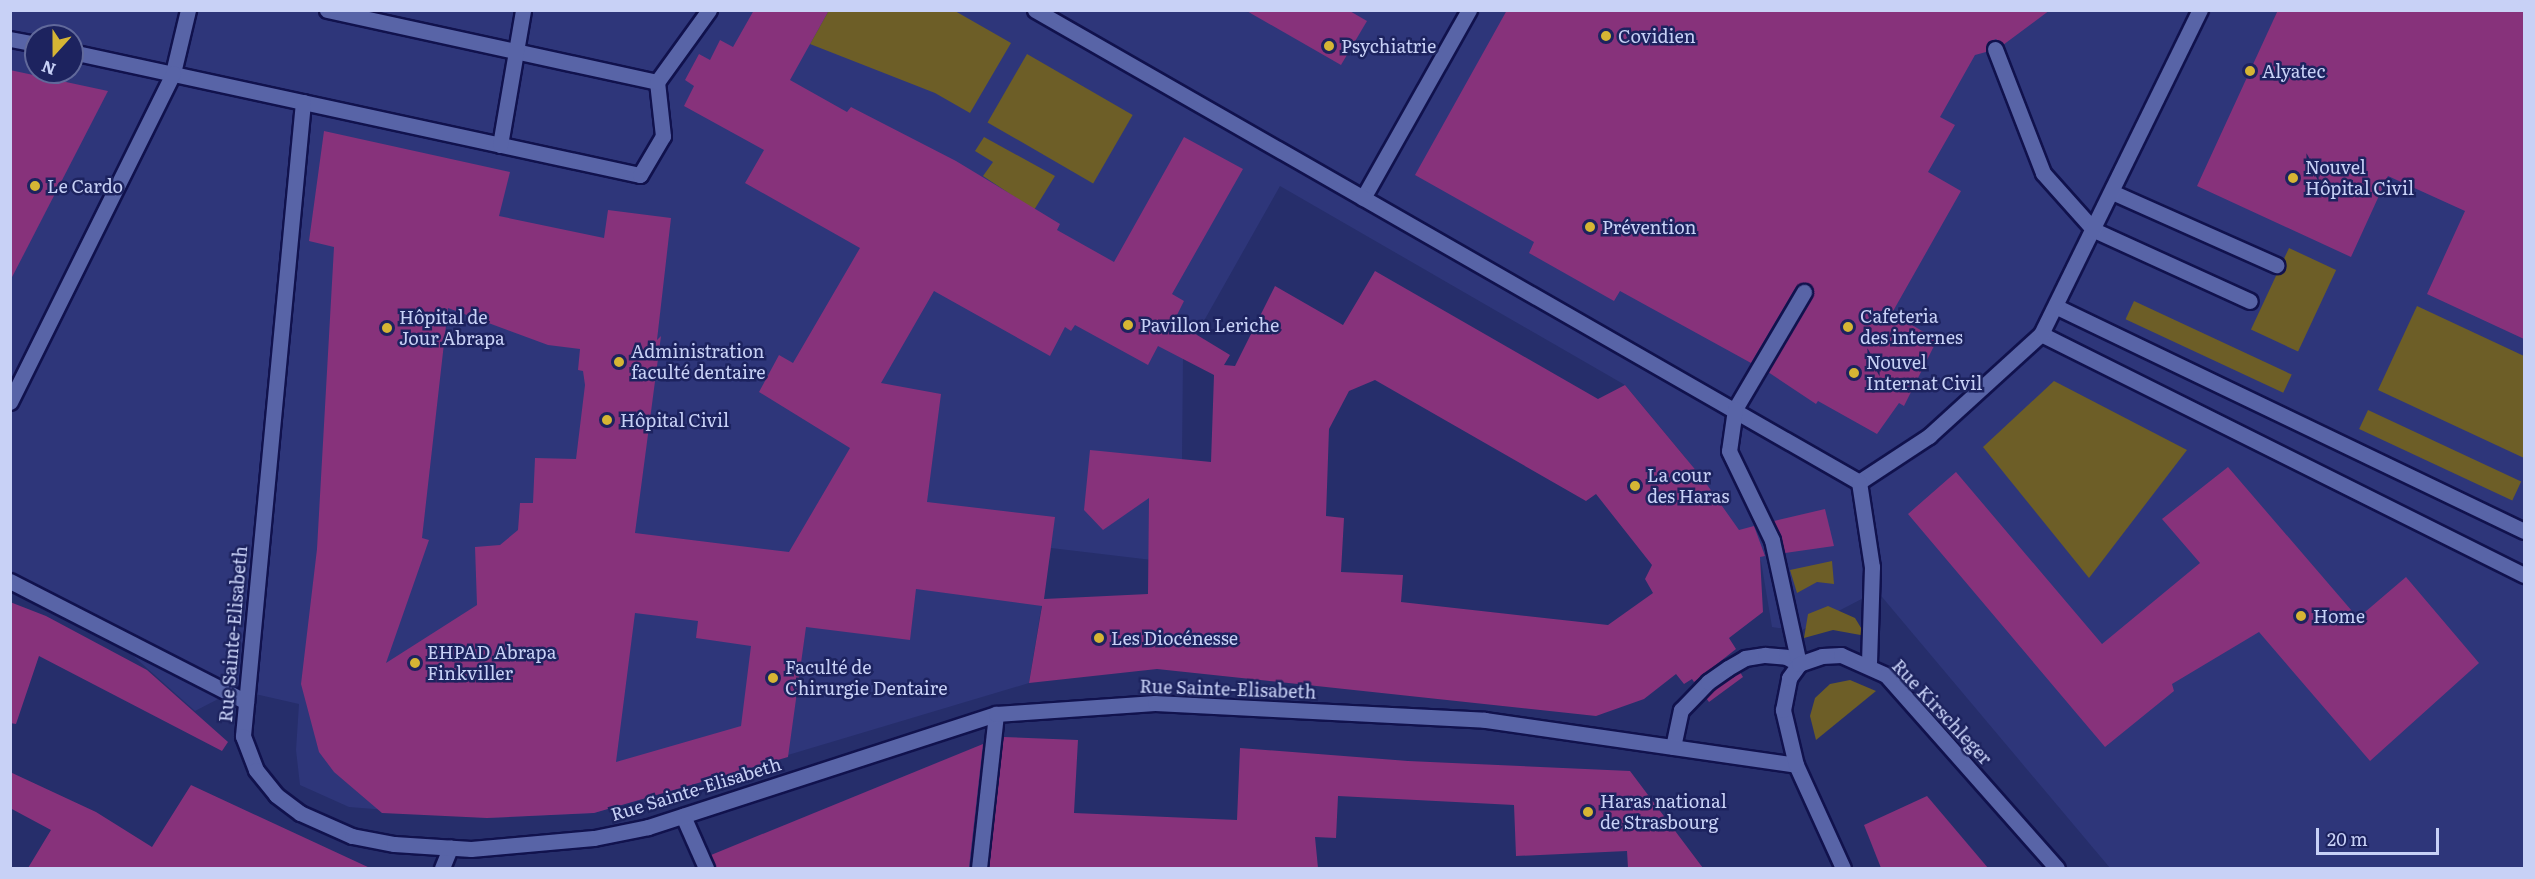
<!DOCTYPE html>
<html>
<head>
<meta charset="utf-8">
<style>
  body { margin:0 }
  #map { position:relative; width:2535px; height:879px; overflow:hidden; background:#262e6b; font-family:Literata,serif }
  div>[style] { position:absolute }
  .built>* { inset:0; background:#2e367a }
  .green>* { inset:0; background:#6d5e27; transform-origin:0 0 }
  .building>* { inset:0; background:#87327b }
  .roads { filter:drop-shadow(2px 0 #11124d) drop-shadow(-2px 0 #11124d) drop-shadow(0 2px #11124d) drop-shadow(0 -2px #11124d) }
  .lane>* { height:15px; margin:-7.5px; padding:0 7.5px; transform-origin:7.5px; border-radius:7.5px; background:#5864a7 }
  .street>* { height:15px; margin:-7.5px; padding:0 7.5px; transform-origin:7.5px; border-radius:7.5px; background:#5864a7 }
  .dots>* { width:16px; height:16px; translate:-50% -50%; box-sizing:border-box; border:3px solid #1d235f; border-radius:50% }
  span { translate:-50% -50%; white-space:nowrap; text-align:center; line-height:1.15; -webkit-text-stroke:5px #1d235f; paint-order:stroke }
  .poi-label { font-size:18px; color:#c8d1f6 }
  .left { translate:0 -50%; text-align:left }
  .street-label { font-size:18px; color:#c8d1f6 }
  .frame { position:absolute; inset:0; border:12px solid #c8d1f6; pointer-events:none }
  .north { position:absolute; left:24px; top:24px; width:60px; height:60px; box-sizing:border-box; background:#1d235f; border:2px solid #61699b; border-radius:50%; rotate:201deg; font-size:16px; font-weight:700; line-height:24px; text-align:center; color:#c8d1f6 }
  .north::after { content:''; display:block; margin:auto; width:21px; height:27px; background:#d6b534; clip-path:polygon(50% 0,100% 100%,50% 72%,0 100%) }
  .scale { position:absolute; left:2316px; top:828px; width:123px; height:27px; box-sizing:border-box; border:3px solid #c8d1f6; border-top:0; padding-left:8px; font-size:18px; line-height:21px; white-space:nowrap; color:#c8d1f6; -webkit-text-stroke:4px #1d235f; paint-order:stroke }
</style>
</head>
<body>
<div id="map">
  <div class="built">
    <div style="clip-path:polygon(evenodd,11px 11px,2524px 11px,2524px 868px,2110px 868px,1877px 591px,1800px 631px,1772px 627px,1761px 561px,1684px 456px,1625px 385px,1280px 186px,1183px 358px,1182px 459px,1169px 562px,1051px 548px,1029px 683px,594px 813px,487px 818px,349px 807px,300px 785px,296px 750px,299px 704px,246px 692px,222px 697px,195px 711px,121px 645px,11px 590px,11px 11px,36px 36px,72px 36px,72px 72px,36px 72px,36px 36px)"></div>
  </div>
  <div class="green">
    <div style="clip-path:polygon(829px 10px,955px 11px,1011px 43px,970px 113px,935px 93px,810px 44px)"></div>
    <div style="left:1027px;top:54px;width:122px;height:79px;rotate:30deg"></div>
    <div style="clip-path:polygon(984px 137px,1055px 176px,1034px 210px,983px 176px,993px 162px,975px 151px)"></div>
    <div style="left:2289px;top:248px;width:52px;height:90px;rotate:25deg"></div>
    <div style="left:2134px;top:301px;width:174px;height:20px;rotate:25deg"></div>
    <div style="clip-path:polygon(2417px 306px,2524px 356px,2524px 458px,2378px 390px)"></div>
    <div style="clip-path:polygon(2054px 381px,2187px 450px,2089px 578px,1983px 447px)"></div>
    <div style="left:2368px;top:410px;width:169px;height:21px;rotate:25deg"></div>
    <div style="clip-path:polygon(1832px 561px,1834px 584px,1817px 582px,1797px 593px,1790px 570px)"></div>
    <div style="clip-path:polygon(1828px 606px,1855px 618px,1866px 636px,1833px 630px,1804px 638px,1808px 614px)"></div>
    <div style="clip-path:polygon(1850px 680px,1876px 691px,1816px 740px,1810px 716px,1815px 698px,1830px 684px)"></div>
  </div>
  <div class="building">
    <div style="clip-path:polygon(evenodd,754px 10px,829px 10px,790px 80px,847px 112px,851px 107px,956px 161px,1060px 224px,1057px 230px,1114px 262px,1184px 137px,1243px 169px,1172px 294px,1184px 301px,1174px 321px,1230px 355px,1224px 365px,1235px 366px,1275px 286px,1343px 325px,1375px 271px,1598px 399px,1625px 385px,1703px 479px,1739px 530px,1754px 526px,1765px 556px,1760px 557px,1763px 612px,1729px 638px,1736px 649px,1694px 682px,1692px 679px,1684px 684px,1676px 674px,1644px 699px,1596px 716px,1157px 669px,1029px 683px,1042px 606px,916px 589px,910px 640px,806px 627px,788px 757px,594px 813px,487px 818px,382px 813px,334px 772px,319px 752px,301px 684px,317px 549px,334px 247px,309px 241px,324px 131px,510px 172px,499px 216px,604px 238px,608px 210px,671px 218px,657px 340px,661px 336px,635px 533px,789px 552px,850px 448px,759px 392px,779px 355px,793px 363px,860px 248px,745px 183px,764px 150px,684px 106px,694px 86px,685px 80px,699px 54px,710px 60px,720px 40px,733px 47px,754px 10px,934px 291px,1050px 356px,1065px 327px,1071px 331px,1075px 325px,1148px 365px,1158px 346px,1214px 375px,1211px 462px,1090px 450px,1084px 510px,1103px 530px,1149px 498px,1148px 594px,1044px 599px,1055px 517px,927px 502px,941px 394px,881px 383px,934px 291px,754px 10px,448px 308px,548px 345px,580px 349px,578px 370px,583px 371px,585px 385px,576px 459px,535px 458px,533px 503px,520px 503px,518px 530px,500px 545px,475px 547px,477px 605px,386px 663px,429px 540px,422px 538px,448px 308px,754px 10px,1375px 380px,1586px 501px,1596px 494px,1652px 565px,1645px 579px,1653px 593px,1608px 625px,1401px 602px,1403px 575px,1341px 572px,1344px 518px,1326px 516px,1329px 429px,1349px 391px,1375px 380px,754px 10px,635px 613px,698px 621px,696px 638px,751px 646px,741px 726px,616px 762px,635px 613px)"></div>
    <div style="clip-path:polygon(1245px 10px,1348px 10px,1367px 21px,1341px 65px)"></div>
    <div style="clip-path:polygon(1507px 10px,2050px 10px,2003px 45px,1996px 39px,1988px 42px,1986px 52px,1975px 55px,1940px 117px,1955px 125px,1928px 172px,1961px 191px,1892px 313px,1937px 340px,1904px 406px,1899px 403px,1877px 434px,1818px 401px,1816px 404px,1768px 372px,1812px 297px,1808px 283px,1796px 287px,1751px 363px,1620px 291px,1614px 301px,1529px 253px,1534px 242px,1415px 175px)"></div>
    <div style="clip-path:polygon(2278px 10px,2524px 10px,2524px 339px,2427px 294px,2465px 211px,2388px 176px,2351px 257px,2197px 186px)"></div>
    <div style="clip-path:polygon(10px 70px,108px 91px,10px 281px)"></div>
    <div style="clip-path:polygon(2228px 467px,2358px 618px,2406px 577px,2479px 663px,2370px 761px,2259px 632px,2172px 684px,2174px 691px,2105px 747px,1908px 514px,1956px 472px,2102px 644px,2200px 563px,2162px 519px)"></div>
    <div style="clip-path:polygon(1825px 509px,1834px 546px,1785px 553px,1774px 521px)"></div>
    <div style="clip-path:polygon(10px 602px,46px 616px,147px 670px,228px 742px,222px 751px,39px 656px,16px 724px,10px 723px)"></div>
    <div style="clip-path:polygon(1740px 672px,1743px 677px,1709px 702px,1706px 698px,1714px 689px)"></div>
    <div style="clip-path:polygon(1003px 737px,1078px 740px,1074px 813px,1237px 820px,1240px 748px,1408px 761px,1630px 771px,1703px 868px,1628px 868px,1627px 851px,1516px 856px,1514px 805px,1338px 796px,1336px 838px,1315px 837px,1318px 868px,989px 868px)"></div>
    <div style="clip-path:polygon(983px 744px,969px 868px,716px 868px,711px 855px)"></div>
    <div style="clip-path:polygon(10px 772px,96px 812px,152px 847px,191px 785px,370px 868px,28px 868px,51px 830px,10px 808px)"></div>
    <div style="clip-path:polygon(1927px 796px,1988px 868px,1881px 868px,1864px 825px)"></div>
  </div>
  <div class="roads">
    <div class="lane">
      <div style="left:1995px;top:49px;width:133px;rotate:68.8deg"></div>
      <div style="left:2043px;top:173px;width:76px;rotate:48.2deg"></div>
      <div style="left:2094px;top:230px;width:171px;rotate:24.5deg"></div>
      <div style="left:173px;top:73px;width:65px;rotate:-76.6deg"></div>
      <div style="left:2112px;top:192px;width:180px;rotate:24deg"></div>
      <div style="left:1363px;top:198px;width:216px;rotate:-60.6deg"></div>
      <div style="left:2057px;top:307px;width:518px;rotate:25.63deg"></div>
      <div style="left:2041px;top:334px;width:540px;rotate:26.52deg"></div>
      <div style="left:1735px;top:409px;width:136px;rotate:-59.5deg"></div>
      <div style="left:1859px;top:482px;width:84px;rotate:-33.3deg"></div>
      <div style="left:1929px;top:436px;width:151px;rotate:-42.3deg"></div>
      <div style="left:2041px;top:334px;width:361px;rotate:-63.9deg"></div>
      <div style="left:10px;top:581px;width:265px;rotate:27.1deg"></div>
      <div style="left:1673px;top:747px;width:38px;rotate:-78deg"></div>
      <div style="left:1681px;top:710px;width:39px;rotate:-46deg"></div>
      <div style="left:1708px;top:682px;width:24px;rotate:-35deg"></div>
      <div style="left:1728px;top:668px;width:20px;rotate:-30deg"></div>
      <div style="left:1745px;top:658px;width:20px;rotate:-9deg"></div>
      <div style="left:1765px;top:655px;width:21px;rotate:5deg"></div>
      <div style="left:1786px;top:657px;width:15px;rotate:28deg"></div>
      <div style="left:683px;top:816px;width:57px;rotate:66.1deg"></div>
      <div style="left:442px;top:868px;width:22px;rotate:-68deg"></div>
      <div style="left:979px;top:868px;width:155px;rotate:-83.7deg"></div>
    </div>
    <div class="street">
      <div style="left:327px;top:10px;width:338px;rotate:12.3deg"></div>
      <div style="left:1035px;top:10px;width:950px;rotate:29.8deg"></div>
      <div style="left:1859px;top:482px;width:86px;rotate:81.3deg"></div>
      <div style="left:1872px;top:567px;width:97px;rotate:91.8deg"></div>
      <div style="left:10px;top:39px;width:26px;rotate:11deg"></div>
      <div style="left:72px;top:52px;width:581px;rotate:12.22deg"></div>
      <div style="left:640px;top:175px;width:45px;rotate:-59.5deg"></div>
      <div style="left:663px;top:136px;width:54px;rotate:-96.3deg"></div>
      <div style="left:657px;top:82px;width:89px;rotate:-54.2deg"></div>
      <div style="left:303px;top:102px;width:637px;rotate:95.41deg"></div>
      <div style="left:243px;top:736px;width:36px;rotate:69deg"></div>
      <div style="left:256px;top:770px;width:32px;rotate:51deg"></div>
      <div style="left:276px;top:795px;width:30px;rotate:37deg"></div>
      <div style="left:300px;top:813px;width:57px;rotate:23.9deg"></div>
      <div style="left:352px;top:836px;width:43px;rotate:10.8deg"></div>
      <div style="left:394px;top:844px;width:77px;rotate:3.7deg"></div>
      <div style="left:471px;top:849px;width:123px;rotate:-5.1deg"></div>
      <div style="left:594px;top:838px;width:55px;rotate:-11.5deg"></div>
      <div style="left:648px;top:827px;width:366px;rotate:-18deg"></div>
      <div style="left:996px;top:714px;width:159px;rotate:-4deg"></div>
      <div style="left:1155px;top:703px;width:330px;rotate:2.9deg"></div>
      <div style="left:1485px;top:720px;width:314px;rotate:8.2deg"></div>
      <div style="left:500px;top:145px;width:137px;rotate:-80.3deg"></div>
      <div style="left:10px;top:402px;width:367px;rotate:-63.6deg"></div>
      <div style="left:1735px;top:409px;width:42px;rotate:98.1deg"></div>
      <div style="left:1729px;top:451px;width:99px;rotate:64.2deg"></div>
      <div style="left:1772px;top:540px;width:127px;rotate:77.7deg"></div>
      <div style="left:1843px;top:868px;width:113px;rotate:-114.5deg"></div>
      <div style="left:1796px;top:765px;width:57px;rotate:-103.3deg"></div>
      <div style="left:1783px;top:710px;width:33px;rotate:-79deg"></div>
      <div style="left:1789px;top:678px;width:17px;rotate:-54deg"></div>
      <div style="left:1799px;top:664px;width:24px;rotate:-19deg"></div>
      <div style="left:1822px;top:656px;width:19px;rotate:-3deg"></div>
      <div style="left:1841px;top:655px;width:49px;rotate:24deg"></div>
      <div style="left:1886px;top:675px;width:258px;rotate:48.5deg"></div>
    </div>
  </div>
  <div class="dots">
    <div style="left:1606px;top:36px;background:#d6b534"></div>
    <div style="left:1329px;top:46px;background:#d6b534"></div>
    <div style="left:2250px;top:71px;background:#d6b534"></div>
    <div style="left:2293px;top:178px;background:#d6b534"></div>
    <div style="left:35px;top:186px;background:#d6b534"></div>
    <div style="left:1590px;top:227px;background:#d6b534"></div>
    <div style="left:1128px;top:325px;background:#d6b534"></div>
    <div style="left:1848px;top:327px;background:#d6b534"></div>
    <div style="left:387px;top:328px;background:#d6b534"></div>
    <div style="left:619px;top:362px;background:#d6b534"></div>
    <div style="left:1854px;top:373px;background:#d6b534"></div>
    <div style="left:607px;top:420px;background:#d6b534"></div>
    <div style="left:1635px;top:486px;background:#d6b534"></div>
    <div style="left:2301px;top:616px;background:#d6b534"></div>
    <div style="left:1099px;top:638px;background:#d6b534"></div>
    <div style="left:415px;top:663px;background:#d6b534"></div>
    <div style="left:773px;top:678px;background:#d6b534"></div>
    <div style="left:1588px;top:812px;background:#d6b534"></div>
  </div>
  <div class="poi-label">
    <span class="left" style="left:1618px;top:36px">Covidien</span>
    <span class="left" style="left:1341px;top:46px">Psychiatrie</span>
    <span class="left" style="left:2262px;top:71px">Alyatec</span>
    <span class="left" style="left:2305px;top:178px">Nouvel<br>Hôpital Civil</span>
    <span class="left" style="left:47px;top:186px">Le Cardo</span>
    <span class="left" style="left:1602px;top:227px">Prévention</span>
    <span class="left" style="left:1860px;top:327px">Cafeteria<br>des internes</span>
    <span class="left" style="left:399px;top:328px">Hôpital de<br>Jour Abrapa</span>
    <span class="left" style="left:1140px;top:325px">Pavillon Leriche</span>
    <span class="left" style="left:631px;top:362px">Administration<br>faculté dentaire</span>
    <span class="left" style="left:1866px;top:373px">Nouvel<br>Internat Civil</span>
    <span class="left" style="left:620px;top:420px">Hôpital Civil</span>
    <span class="left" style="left:1647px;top:486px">La cour<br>des Haras</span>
    <span class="left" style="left:2313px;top:616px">Home</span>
    <span class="left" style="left:1111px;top:638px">Les Diocénesse</span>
    <span class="left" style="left:427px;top:663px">EHPAD Abrapa<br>Finkviller</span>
    <span class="left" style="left:785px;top:678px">Faculté de<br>Chirurgie Dentaire</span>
    <span class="left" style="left:1600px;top:812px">Haras national<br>de Strasbourg</span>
  </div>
  <div class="street-label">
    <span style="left:233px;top:634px;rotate:-85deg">Rue Sainte-Elisabeth</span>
    <span style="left:1228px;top:689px;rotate:2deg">Rue Sainte-Elisabeth</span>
    <span style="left:1942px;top:712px;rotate:47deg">Rue Kirschleger</span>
    <span style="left:696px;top:789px;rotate:-17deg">Rue Sainte-Elisabeth</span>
  </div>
  <div class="frame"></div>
  <div class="north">N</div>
  <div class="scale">20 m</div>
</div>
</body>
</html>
